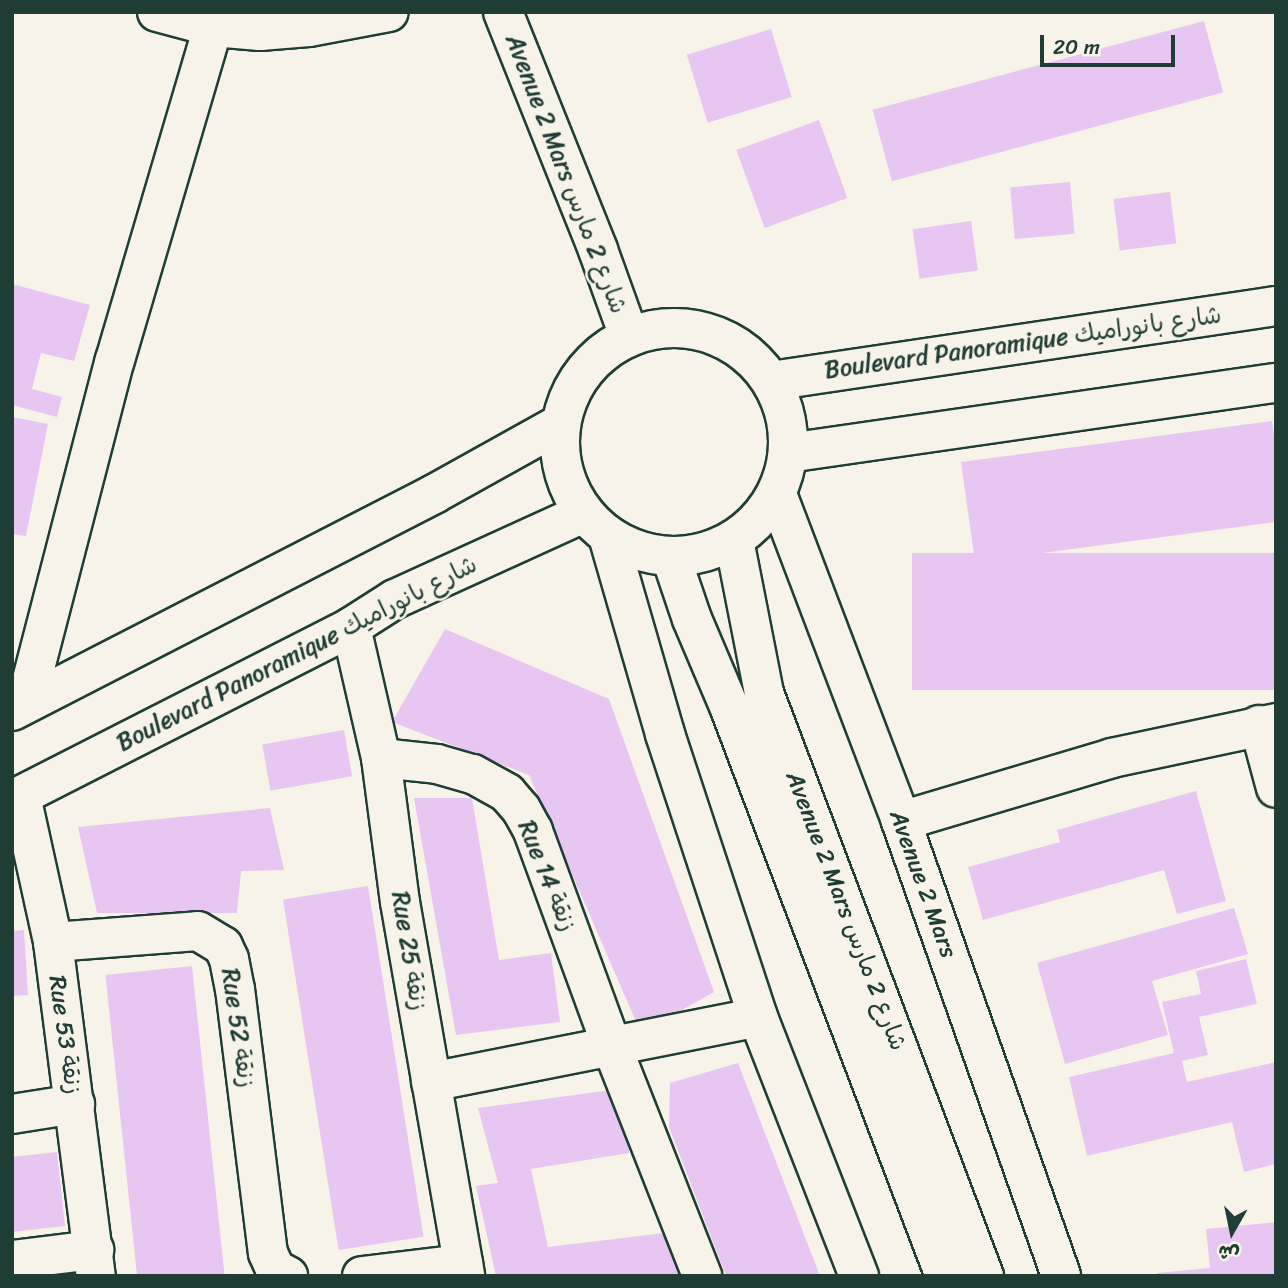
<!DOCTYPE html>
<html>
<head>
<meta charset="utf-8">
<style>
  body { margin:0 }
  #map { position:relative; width:1288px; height:1288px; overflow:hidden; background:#f7f3e8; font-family:Sriracha,"Playpen Sans Arabic",sans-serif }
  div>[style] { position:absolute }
  .building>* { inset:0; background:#e8c6f2; transform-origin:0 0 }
  .roads { filter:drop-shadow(2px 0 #1f3d34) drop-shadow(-2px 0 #1f3d34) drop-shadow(0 2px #1f3d34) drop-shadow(0 -2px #1f3d34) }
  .minor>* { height:38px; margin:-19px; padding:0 19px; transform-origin:19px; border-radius:19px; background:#f7f3e8 }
  .secondary>* { height:38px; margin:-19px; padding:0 19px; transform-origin:19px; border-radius:19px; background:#f7f3e8 }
  .secondary>.ring { margin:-19px; padding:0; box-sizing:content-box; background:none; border:38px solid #f7f3e8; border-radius:50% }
  span { translate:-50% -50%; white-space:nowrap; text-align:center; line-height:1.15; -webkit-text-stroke:5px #f7f3e8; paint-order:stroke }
  .street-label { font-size:24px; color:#1f3d34 }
  .frame { position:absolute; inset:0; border:14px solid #1f3d34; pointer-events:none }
  .north { position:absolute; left:1197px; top:1197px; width:70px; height:70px; -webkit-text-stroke:5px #f7f3e8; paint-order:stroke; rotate:189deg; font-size:19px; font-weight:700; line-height:28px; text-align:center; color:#1f3d34 }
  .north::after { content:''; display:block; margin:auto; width:24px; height:32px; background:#1f3d34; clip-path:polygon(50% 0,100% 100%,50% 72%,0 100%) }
  .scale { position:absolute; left:1040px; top:35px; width:135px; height:32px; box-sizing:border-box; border:4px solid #1f3d34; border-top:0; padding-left:9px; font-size:21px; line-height:24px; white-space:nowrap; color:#1f3d34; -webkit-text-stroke:5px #f7f3e8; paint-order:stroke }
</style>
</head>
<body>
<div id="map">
  <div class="building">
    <div style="left:1204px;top:21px;width:74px;height:343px;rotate:75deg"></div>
    <div style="left:771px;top:29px;width:71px;height:88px;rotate:73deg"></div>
    <div style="left:819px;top:120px;width:83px;height:88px;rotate:70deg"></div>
    <div style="left:1070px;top:182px;width:52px;height:60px;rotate:85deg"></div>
    <div style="left:1170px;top:192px;width:52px;height:57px;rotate:83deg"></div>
    <div style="left:971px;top:221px;width:50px;height:59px;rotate:82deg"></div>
    <div style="clip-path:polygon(12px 284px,90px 305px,74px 361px,41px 353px,32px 389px,62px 397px,57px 417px,12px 405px)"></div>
    <div style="clip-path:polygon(12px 417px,48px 424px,26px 536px,12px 534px)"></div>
    <div style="clip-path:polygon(1272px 421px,1276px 451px,1276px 522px,975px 562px,961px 462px)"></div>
    <div style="left:1276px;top:553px;width:137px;height:364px;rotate:90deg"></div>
    <div style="clip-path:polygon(445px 629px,609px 699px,714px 992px,641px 1033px,529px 775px,392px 722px)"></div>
    <div style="left:344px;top:730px;width:47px;height:83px;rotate:80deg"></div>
    <div style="clip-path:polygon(1196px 791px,1226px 901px,1177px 914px,1164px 870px,983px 920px,968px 867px,1060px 842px,1057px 830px)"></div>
    <div style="clip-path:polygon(414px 798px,472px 798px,499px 960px,551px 953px,560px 1022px,456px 1035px)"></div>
    <div style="clip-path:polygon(270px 808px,284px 870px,241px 871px,237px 913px,97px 913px,78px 827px)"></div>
    <div style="left:368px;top:886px;width:355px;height:86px;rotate:81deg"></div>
    <div style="clip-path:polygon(1234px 908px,1248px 954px,1152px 981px,1168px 1035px,1065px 1064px,1037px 963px)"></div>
    <div style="clip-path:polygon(24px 930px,28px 995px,12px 996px,12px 931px)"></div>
    <div style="clip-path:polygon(1246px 959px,1257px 1004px,1199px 1017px,1208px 1055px,1182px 1061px,1187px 1082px,1276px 1062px,1276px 1164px,1244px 1172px,1232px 1122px,1087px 1156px,1069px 1077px,1174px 1053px,1162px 1002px,1201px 994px,1196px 971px)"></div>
    <div style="left:192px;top:966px;width:312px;height:87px;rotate:84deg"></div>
    <div style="clip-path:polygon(738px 1063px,820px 1276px,726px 1276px,669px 1127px,670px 1083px)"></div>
    <div style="clip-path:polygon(626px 1088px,629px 1153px,531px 1169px,548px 1247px,681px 1231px,684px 1276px,496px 1276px,476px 1186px,498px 1183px,478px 1108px)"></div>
    <div style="clip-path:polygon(57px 1152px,65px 1226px,12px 1232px,12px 1157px)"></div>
    <div style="clip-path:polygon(1276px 1222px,1276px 1276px,1157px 1276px,1157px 1273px,1210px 1268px,1206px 1229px)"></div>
  </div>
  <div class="roads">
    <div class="minor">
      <div style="left:157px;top:12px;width:58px;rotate:15deg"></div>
      <div style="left:213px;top:27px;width:47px;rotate:4.9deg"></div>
      <div style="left:260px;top:31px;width:49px;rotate:-4.7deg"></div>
      <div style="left:309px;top:27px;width:81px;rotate:-10.6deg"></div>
      <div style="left:777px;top:494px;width:350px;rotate:69.2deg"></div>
      <div style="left:901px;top:821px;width:482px;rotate:70.6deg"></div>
      <div style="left:608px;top:536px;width:206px;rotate:73.9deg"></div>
      <div style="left:665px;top:734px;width:298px;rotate:71.8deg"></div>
      <div style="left:758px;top:1017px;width:278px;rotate:68.7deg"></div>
      <div style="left:351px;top:627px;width:134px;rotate:77.1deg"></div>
      <div style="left:381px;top:758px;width:145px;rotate:82.5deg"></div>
      <div style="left:400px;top:902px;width:380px;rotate:80.1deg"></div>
      <div style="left:26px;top:703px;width:354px;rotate:-75.5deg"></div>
      <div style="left:115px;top:360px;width:347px;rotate:-73.6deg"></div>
      <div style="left:1259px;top:725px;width:65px;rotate:74.9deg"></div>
      <div style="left:381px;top:758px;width:56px;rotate:6.1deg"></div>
      <div style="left:437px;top:764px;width:37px;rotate:16deg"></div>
      <div style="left:473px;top:774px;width:39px;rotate:29deg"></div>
      <div style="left:507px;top:793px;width:21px;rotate:49deg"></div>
      <div style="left:521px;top:809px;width:25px;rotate:61deg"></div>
      <div style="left:533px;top:831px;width:230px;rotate:69.9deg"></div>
      <div style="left:612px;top:1047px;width:246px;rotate:68.5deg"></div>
      <div style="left:21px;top:796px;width:149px;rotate:77.6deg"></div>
      <div style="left:53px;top:942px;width:337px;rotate:82.7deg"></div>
      <div style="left:901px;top:821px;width:220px;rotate:-16.6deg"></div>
      <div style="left:1112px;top:758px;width:168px;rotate:-12deg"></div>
      <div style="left:53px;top:942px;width:145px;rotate:-4.3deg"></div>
      <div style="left:198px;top:931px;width:29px;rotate:31deg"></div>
      <div style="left:223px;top:946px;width:14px;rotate:65deg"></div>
      <div style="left:229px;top:959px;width:31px;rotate:79deg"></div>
      <div style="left:235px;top:989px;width:266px;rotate:82.9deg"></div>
      <div style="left:268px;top:1253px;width:17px;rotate:66deg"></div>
      <div style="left:275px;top:1269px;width:15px;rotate:28deg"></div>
      <div style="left:431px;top:1082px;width:333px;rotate:-11.2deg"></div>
      <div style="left:12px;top:1114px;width:64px;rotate:-9deg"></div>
      <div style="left:12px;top:1260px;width:83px;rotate:-7deg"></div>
      <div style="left:362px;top:1276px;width:102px;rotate:-6.8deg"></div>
    </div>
    <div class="secondary">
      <div style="left:503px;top:12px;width:256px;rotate:68.2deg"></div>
      <div style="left:598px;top:250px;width:91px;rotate:70.2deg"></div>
      <div class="ring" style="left:560px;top:328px;width:190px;height:190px"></div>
      <div style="left:771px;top:381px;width:511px;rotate:-8.45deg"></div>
      <div style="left:788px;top:453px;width:493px;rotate:-8.2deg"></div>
      <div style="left:734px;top:540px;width:156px;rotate:78.9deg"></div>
      <div style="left:764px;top:693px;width:623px;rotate:69.33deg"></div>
      <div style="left:671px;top:557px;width:65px;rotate:71.3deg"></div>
      <div style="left:692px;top:619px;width:95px;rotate:67deg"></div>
      <div style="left:729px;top:706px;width:610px;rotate:69.25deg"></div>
      <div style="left:12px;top:711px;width:475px;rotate:-27.2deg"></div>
      <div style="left:434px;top:494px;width:144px;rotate:-29.1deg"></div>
      <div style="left:12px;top:800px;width:381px;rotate:-27deg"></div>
      <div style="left:351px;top:627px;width:52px;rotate:-32.5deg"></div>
      <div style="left:395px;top:599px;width:208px;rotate:-24.5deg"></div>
    </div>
  </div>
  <div class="street-label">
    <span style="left:566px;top:174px;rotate:69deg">Avenue 2 Mars شارع 2 مارس</span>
    <span style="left:1023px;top:343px;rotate:-8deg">Boulevard Panoramique شارع بانوراميك</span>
    <span style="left:297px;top:654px;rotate:-27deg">Boulevard Panoramique شارع بانوراميك</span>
    <span style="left:547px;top:876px;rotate:68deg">Rue 14 زنقة</span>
    <span style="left:923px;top:884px;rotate:70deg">Avenue 2 Mars</span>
    <span style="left:846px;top:911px;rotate:69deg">Avenue 2 Mars شارع 2 مارس</span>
    <span style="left:409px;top:951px;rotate:81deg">Rue 25 زنقة</span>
    <span style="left:238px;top:1028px;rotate:82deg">Rue 52 زنقة</span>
    <span style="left:65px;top:1035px;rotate:82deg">Rue 53 زنقة</span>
  </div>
  <div class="frame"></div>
  <div class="north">ش</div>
  <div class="scale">20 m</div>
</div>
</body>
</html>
